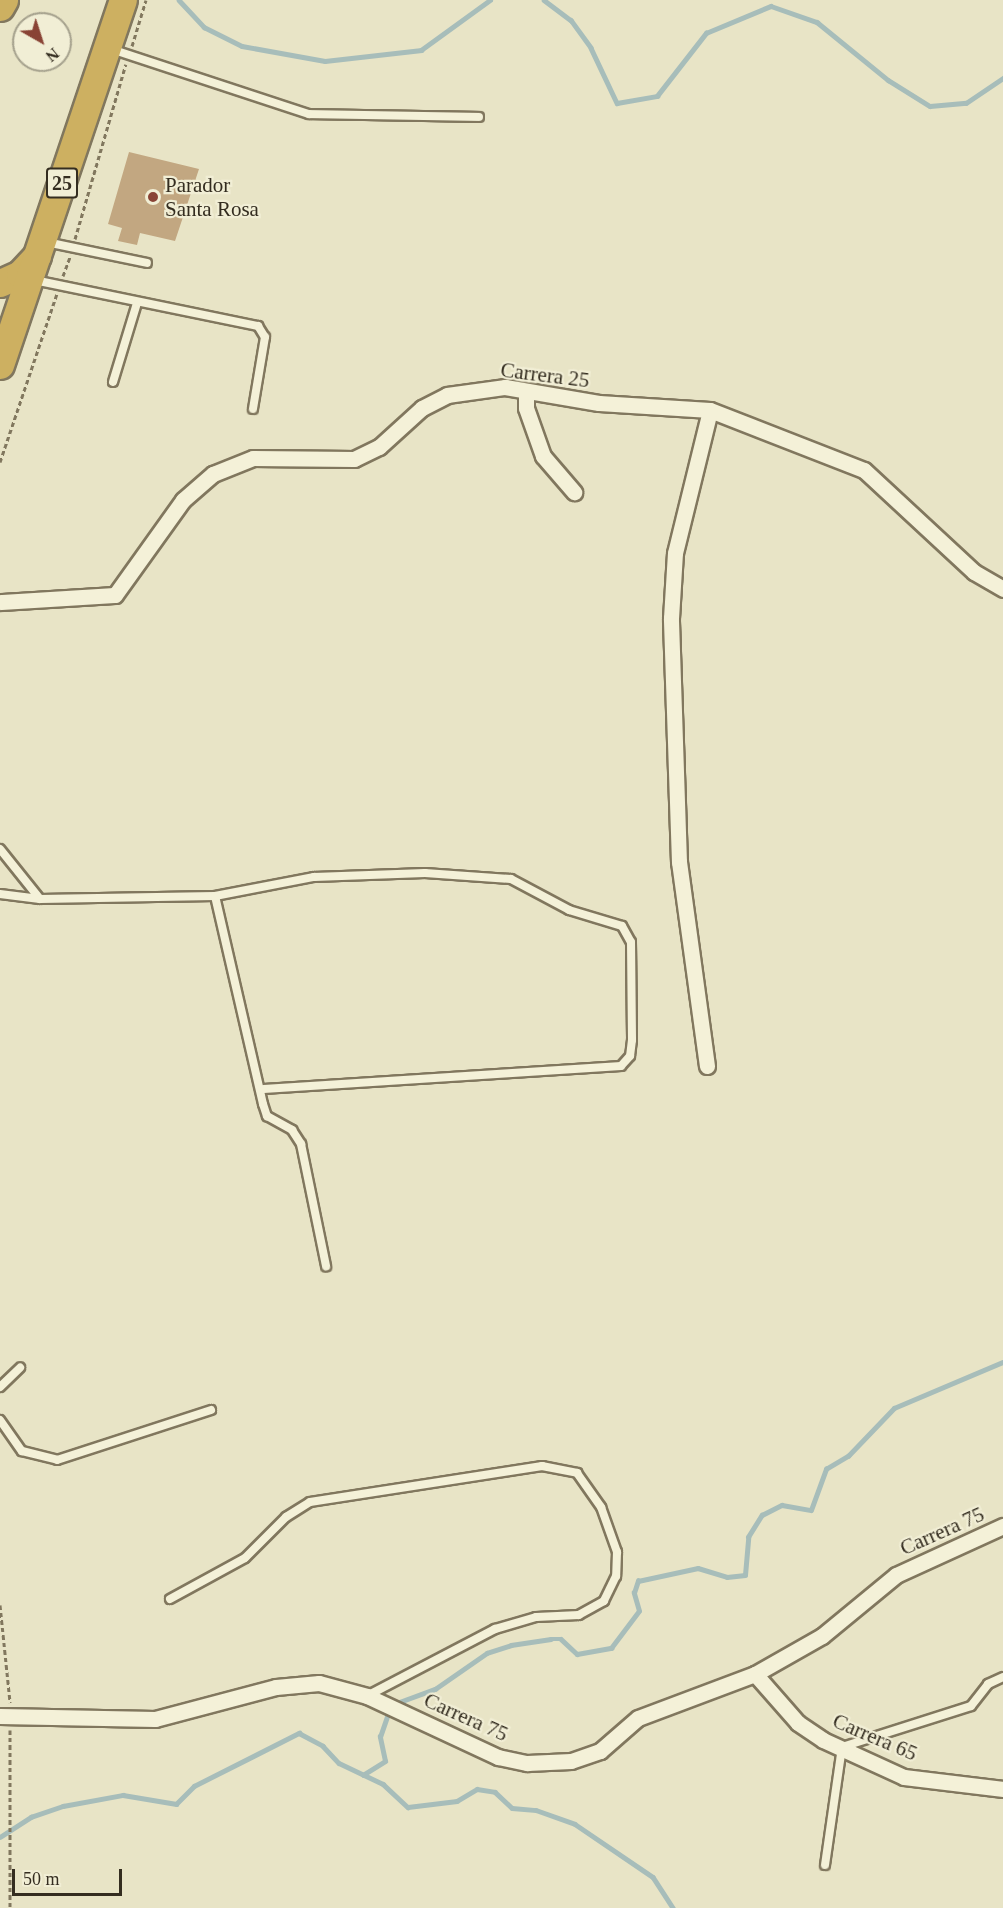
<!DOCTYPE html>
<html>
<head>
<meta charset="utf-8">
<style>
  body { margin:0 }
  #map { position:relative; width:1003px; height:1908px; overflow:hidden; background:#e8e4c6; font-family:"Times New Roman",serif }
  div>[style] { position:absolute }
  .stream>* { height:4.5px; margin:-2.25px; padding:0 2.25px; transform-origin:2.25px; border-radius:2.25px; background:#a7bdba }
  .building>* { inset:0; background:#c2a781 }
  .path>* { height:3px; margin-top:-1.5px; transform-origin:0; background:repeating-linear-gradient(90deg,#81775e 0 4.5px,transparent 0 7.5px) }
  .roads { filter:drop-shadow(2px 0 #81775e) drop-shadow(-2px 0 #81775e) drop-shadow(0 2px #81775e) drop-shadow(0 -2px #81775e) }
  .lane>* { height:8px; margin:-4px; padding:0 4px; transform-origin:4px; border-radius:4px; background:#f4f1d8 }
  .street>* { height:15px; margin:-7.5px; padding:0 7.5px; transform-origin:7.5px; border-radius:7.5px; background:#f4f1d8 }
  .highway>* { height:27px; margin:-13.5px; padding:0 13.5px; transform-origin:13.5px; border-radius:13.5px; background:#cdb061 }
  .dots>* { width:16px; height:16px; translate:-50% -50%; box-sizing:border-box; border:3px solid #f1eed5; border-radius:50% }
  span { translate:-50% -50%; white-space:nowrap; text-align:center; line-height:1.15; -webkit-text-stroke:4.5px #f1eed5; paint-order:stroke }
  .shield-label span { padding:2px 4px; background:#f1eed5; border:2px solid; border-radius:4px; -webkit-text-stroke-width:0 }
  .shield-label { font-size:20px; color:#342d20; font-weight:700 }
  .poi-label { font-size:21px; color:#342d20 }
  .left { translate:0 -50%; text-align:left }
  .street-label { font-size:21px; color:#342d20 }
  .north { position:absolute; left:12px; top:12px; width:60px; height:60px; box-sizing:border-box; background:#f1eed5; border:2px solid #a5a18d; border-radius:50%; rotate:141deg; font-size:16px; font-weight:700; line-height:24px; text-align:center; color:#342d20 }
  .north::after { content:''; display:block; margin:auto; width:21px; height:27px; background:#894335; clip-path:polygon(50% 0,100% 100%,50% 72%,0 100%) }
  .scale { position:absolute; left:12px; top:1869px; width:110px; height:27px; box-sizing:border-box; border:3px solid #342d20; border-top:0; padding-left:8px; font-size:18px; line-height:21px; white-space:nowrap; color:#342d20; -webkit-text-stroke:4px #f1eed5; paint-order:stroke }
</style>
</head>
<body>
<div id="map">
  <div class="stream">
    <div style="left:179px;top:0;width:37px;rotate:47deg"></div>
    <div style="left:204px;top:27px;width:42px;rotate:26.6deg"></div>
    <div style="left:242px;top:46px;width:84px;rotate:10.2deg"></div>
    <div style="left:325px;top:61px;width:97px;rotate:-6.5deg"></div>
    <div style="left:421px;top:50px;width:85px;rotate:-35.9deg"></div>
    <div style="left:544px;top:0;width:34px;rotate:37deg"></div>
    <div style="left:571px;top:20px;width:34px;rotate:54deg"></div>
    <div style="left:591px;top:48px;width:61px;rotate:64.7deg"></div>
    <div style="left:617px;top:103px;width:41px;rotate:-9.9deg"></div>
    <div style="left:657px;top:96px;width:80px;rotate:-52.1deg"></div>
    <div style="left:706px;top:33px;width:70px;rotate:-22.6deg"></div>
    <div style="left:771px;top:6px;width:49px;rotate:19.2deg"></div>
    <div style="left:817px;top:22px;width:92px;rotate:39.2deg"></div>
    <div style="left:888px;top:80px;width:49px;rotate:31.8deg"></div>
    <div style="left:930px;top:106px;width:36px;rotate:-5deg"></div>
    <div style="left:966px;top:103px;width:45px;rotate:-34deg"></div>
    <div style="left:394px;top:1704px;width:44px;rotate:-20.1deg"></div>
    <div style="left:435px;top:1689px;width:63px;rotate:-34.7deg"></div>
    <div style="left:487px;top:1653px;width:25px;rotate:-18deg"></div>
    <div style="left:511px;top:1645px;width:40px;rotate:-8.5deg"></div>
    <div style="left:551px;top:1639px;width:10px"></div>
    <div style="left:561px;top:1639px;width:22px;rotate:43deg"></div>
    <div style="left:577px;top:1654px;width:35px;rotate:-10deg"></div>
    <div style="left:611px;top:1648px;width:46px;rotate:-52.9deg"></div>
    <div style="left:639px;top:1611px;width:19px;rotate:-106deg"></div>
    <div style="left:634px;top:1593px;width:13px;rotate:-72deg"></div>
    <div style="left:638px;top:1581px;width:61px;rotate:-12.2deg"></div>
    <div style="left:698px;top:1568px;width:30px;rotate:17deg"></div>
    <div style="left:727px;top:1577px;width:18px;rotate:-6deg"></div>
    <div style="left:745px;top:1575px;width:38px;rotate:-85deg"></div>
    <div style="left:748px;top:1537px;width:26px;rotate:-58deg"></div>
    <div style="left:762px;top:1515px;width:22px;rotate:-27deg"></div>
    <div style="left:782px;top:1505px;width:29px;rotate:10deg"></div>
    <div style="left:811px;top:1510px;width:44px;rotate:-69.9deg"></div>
    <div style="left:826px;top:1469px;width:26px;rotate:-31deg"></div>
    <div style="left:848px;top:1456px;width:66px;rotate:-46.2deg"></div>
    <div style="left:894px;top:1408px;width:118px;rotate:-22.9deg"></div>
    <div style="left:363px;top:1775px;width:26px;rotate:-32deg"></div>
    <div style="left:385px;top:1761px;width:25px;rotate:-102deg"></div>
    <div style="left:380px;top:1737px;width:28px;rotate:-71deg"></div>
    <div style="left:0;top:1837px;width:37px;rotate:-33deg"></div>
    <div style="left:31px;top:1817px;width:34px;rotate:-19deg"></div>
    <div style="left:63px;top:1806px;width:61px;rotate:-10.4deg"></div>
    <div style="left:123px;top:1795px;width:54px;rotate:9.6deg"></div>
    <div style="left:176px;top:1804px;width:25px;rotate:-45deg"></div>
    <div style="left:194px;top:1786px;width:118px;rotate:-26.8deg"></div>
    <div style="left:299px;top:1733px;width:27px;rotate:28deg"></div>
    <div style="left:323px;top:1746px;width:23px;rotate:47deg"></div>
    <div style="left:339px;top:1763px;width:49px;rotate:25.5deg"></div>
    <div style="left:383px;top:1784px;width:34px;rotate:43deg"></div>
    <div style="left:408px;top:1807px;width:49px;rotate:-7deg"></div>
    <div style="left:457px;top:1801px;width:23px;rotate:-31deg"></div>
    <div style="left:477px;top:1789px;width:18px;rotate:9deg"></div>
    <div style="left:495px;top:1792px;width:23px;rotate:43deg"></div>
    <div style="left:512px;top:1808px;width:24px;rotate:5deg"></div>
    <div style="left:536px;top:1810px;width:41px;rotate:19.7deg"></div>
    <div style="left:575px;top:1824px;width:94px;rotate:34.2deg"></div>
    <div style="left:653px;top:1877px;width:37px;rotate:57deg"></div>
  </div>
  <div class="building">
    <div style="clip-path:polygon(129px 152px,199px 169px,175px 241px,140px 233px,137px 245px,118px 241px,122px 228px,108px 224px)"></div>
  </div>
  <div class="path">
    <div style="left:132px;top:46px;width:48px;rotate:-73.1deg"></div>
    <div style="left:75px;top:239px;width:182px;rotate:-73.8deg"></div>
    <div style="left:63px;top:276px;width:20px;rotate:-70deg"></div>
    <div style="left:0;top:462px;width:177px;rotate:-71.3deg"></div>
    <div style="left:0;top:1605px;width:98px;rotate:84.1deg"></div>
    <div style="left:10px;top:1730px;width:178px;rotate:90deg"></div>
  </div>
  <div class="roads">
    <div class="lane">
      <div style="left:111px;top:49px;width:208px;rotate:18.2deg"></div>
      <div style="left:309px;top:114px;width:170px;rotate:1deg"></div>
      <div style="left:46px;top:242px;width:103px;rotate:11.7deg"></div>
      <div style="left:34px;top:280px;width:229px;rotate:11.6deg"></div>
      <div style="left:258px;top:326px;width:13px;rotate:58deg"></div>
      <div style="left:265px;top:337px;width:73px;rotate:99.5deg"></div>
      <div style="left:113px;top:382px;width:83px;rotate:-73.1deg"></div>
      <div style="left:0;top:849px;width:64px;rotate:51.3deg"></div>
      <div style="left:0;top:894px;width:40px;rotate:7.1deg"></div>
      <div style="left:40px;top:899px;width:175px;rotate:-1deg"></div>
      <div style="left:215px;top:896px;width:101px;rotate:-10.9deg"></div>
      <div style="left:314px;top:877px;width:111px;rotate:-2.1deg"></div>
      <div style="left:425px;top:873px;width:86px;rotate:4deg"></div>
      <div style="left:511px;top:879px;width:66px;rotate:28.1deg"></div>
      <div style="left:569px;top:910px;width:55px;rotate:16.8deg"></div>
      <div style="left:622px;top:926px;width:18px;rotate:61deg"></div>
      <div style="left:631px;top:942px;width:98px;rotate:89.4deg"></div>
      <div style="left:632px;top:1040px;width:16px;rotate:97deg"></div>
      <div style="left:630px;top:1056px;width:13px;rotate:132deg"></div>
      <div style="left:621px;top:1066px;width:358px;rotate:176.3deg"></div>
      <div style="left:215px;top:896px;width:213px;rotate:77deg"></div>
      <div style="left:263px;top:1104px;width:13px;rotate:72deg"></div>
      <div style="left:267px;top:1116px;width:29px;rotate:29deg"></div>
      <div style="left:292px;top:1130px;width:17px;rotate:57deg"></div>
      <div style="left:301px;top:1144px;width:125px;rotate:78.4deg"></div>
      <div style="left:0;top:1387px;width:28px;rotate:-44deg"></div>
      <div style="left:0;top:1420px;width:38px;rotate:55deg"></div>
      <div style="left:22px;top:1451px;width:36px;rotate:14deg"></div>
      <div style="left:57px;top:1460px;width:162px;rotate:-18deg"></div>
      <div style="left:170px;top:1599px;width:85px;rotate:-28.7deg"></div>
      <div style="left:245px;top:1558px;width:58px;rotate:-45deg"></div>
      <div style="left:286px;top:1517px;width:28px;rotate:-32deg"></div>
      <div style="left:310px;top:1502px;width:235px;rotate:-8.8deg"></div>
      <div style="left:542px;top:1466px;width:36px;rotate:11deg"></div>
      <div style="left:577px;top:1473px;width:42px;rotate:54.8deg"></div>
      <div style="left:601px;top:1507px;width:48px;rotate:70.4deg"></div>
      <div style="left:617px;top:1552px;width:24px;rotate:92deg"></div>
      <div style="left:616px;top:1576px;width:28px;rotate:116deg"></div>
      <div style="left:604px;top:1601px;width:29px;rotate:151deg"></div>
      <div style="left:579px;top:1615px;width:43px;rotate:177.3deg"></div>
      <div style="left:536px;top:1617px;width:43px;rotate:163.7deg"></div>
      <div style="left:495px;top:1629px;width:142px;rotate:152.4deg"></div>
      <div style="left:825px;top:1865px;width:119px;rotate:-81.8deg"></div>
      <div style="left:842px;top:1747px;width:135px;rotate:-17.6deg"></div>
      <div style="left:971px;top:1706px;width:28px;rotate:-52deg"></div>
      <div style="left:988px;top:1684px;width:17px;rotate:-25deg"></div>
    </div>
    <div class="street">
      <div style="left:526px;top:391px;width:17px;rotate:90deg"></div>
      <div style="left:526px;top:408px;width:51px;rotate:70.5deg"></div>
      <div style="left:543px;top:456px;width:48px;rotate:49.3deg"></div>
      <div style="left:0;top:602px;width:115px;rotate:-3.5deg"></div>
      <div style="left:115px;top:595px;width:117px;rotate:-54.4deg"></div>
      <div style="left:183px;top:500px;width:40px;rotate:-41deg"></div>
      <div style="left:213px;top:474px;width:43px;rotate:-21.8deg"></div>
      <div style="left:253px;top:458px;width:101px;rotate:0.6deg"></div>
      <div style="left:354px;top:459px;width:28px;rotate:-26deg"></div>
      <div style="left:379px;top:447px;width:58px;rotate:-42.2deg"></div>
      <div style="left:422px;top:408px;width:28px;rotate:-27deg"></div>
      <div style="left:447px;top:395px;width:59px;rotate:-7.9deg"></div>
      <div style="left:505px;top:387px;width:95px;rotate:9.7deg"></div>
      <div style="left:599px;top:403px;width:111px;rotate:3.6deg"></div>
      <div style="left:710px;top:410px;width:165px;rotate:21.3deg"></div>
      <div style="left:864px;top:470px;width:150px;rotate:42.8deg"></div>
      <div style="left:974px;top:572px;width:34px;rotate:30deg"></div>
      <div style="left:707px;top:1066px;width:206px;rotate:-97.8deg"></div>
      <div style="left:679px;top:862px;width:244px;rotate:-91.9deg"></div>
      <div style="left:671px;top:618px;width:65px;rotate:-86.5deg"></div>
      <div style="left:675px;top:553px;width:147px;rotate:-76.2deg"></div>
      <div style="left:755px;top:1674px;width:65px;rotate:48.7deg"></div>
      <div style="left:798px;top:1723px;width:30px;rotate:34deg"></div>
      <div style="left:823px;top:1740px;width:89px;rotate:24.6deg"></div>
      <div style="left:904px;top:1777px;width:100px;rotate:6.9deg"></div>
      <div style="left:0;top:1716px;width:155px;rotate:1.1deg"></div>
      <div style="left:155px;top:1719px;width:125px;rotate:-14.8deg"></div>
      <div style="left:276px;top:1687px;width:43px;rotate:-5.3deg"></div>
      <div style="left:319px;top:1683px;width:50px;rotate:15.2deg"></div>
      <div style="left:367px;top:1696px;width:145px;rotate:25deg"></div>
      <div style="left:498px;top:1757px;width:30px;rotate:12deg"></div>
      <div style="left:527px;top:1763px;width:44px;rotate:-2.6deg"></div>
      <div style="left:571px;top:1761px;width:31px;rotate:-19deg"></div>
      <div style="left:600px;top:1751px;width:50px;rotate:-41deg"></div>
      <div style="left:638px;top:1718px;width:125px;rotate:-20.6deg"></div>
      <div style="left:755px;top:1674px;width:77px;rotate:-29.6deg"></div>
      <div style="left:822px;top:1636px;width:96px;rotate:-39.5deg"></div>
      <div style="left:896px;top:1575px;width:118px;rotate:-24.6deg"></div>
    </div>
    <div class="highway">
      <div style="left:0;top:7px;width:8px;rotate:-60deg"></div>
      <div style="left:0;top:283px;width:22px;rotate:-24deg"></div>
      <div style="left:20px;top:274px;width:25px;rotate:-47deg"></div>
      <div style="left:0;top:365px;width:385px;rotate:-71.4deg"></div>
    </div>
  </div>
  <div class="dots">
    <div style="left:153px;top:197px;background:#894335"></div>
  </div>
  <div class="shield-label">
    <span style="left:62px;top:183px">25</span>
  </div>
  <div class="poi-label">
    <span class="left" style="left:165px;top:197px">Parador<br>Santa Rosa</span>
  </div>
  <div class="street-label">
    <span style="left:545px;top:375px;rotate:7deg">Carrera 25</span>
    <span style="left:942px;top:1531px;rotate:-24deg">Carrera 75</span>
    <span style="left:466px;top:1717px;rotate:24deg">Carrera 75</span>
    <span style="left:875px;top:1737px;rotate:23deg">Carrera 65</span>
  </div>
  <div class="north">N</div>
  <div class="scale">50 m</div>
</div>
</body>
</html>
